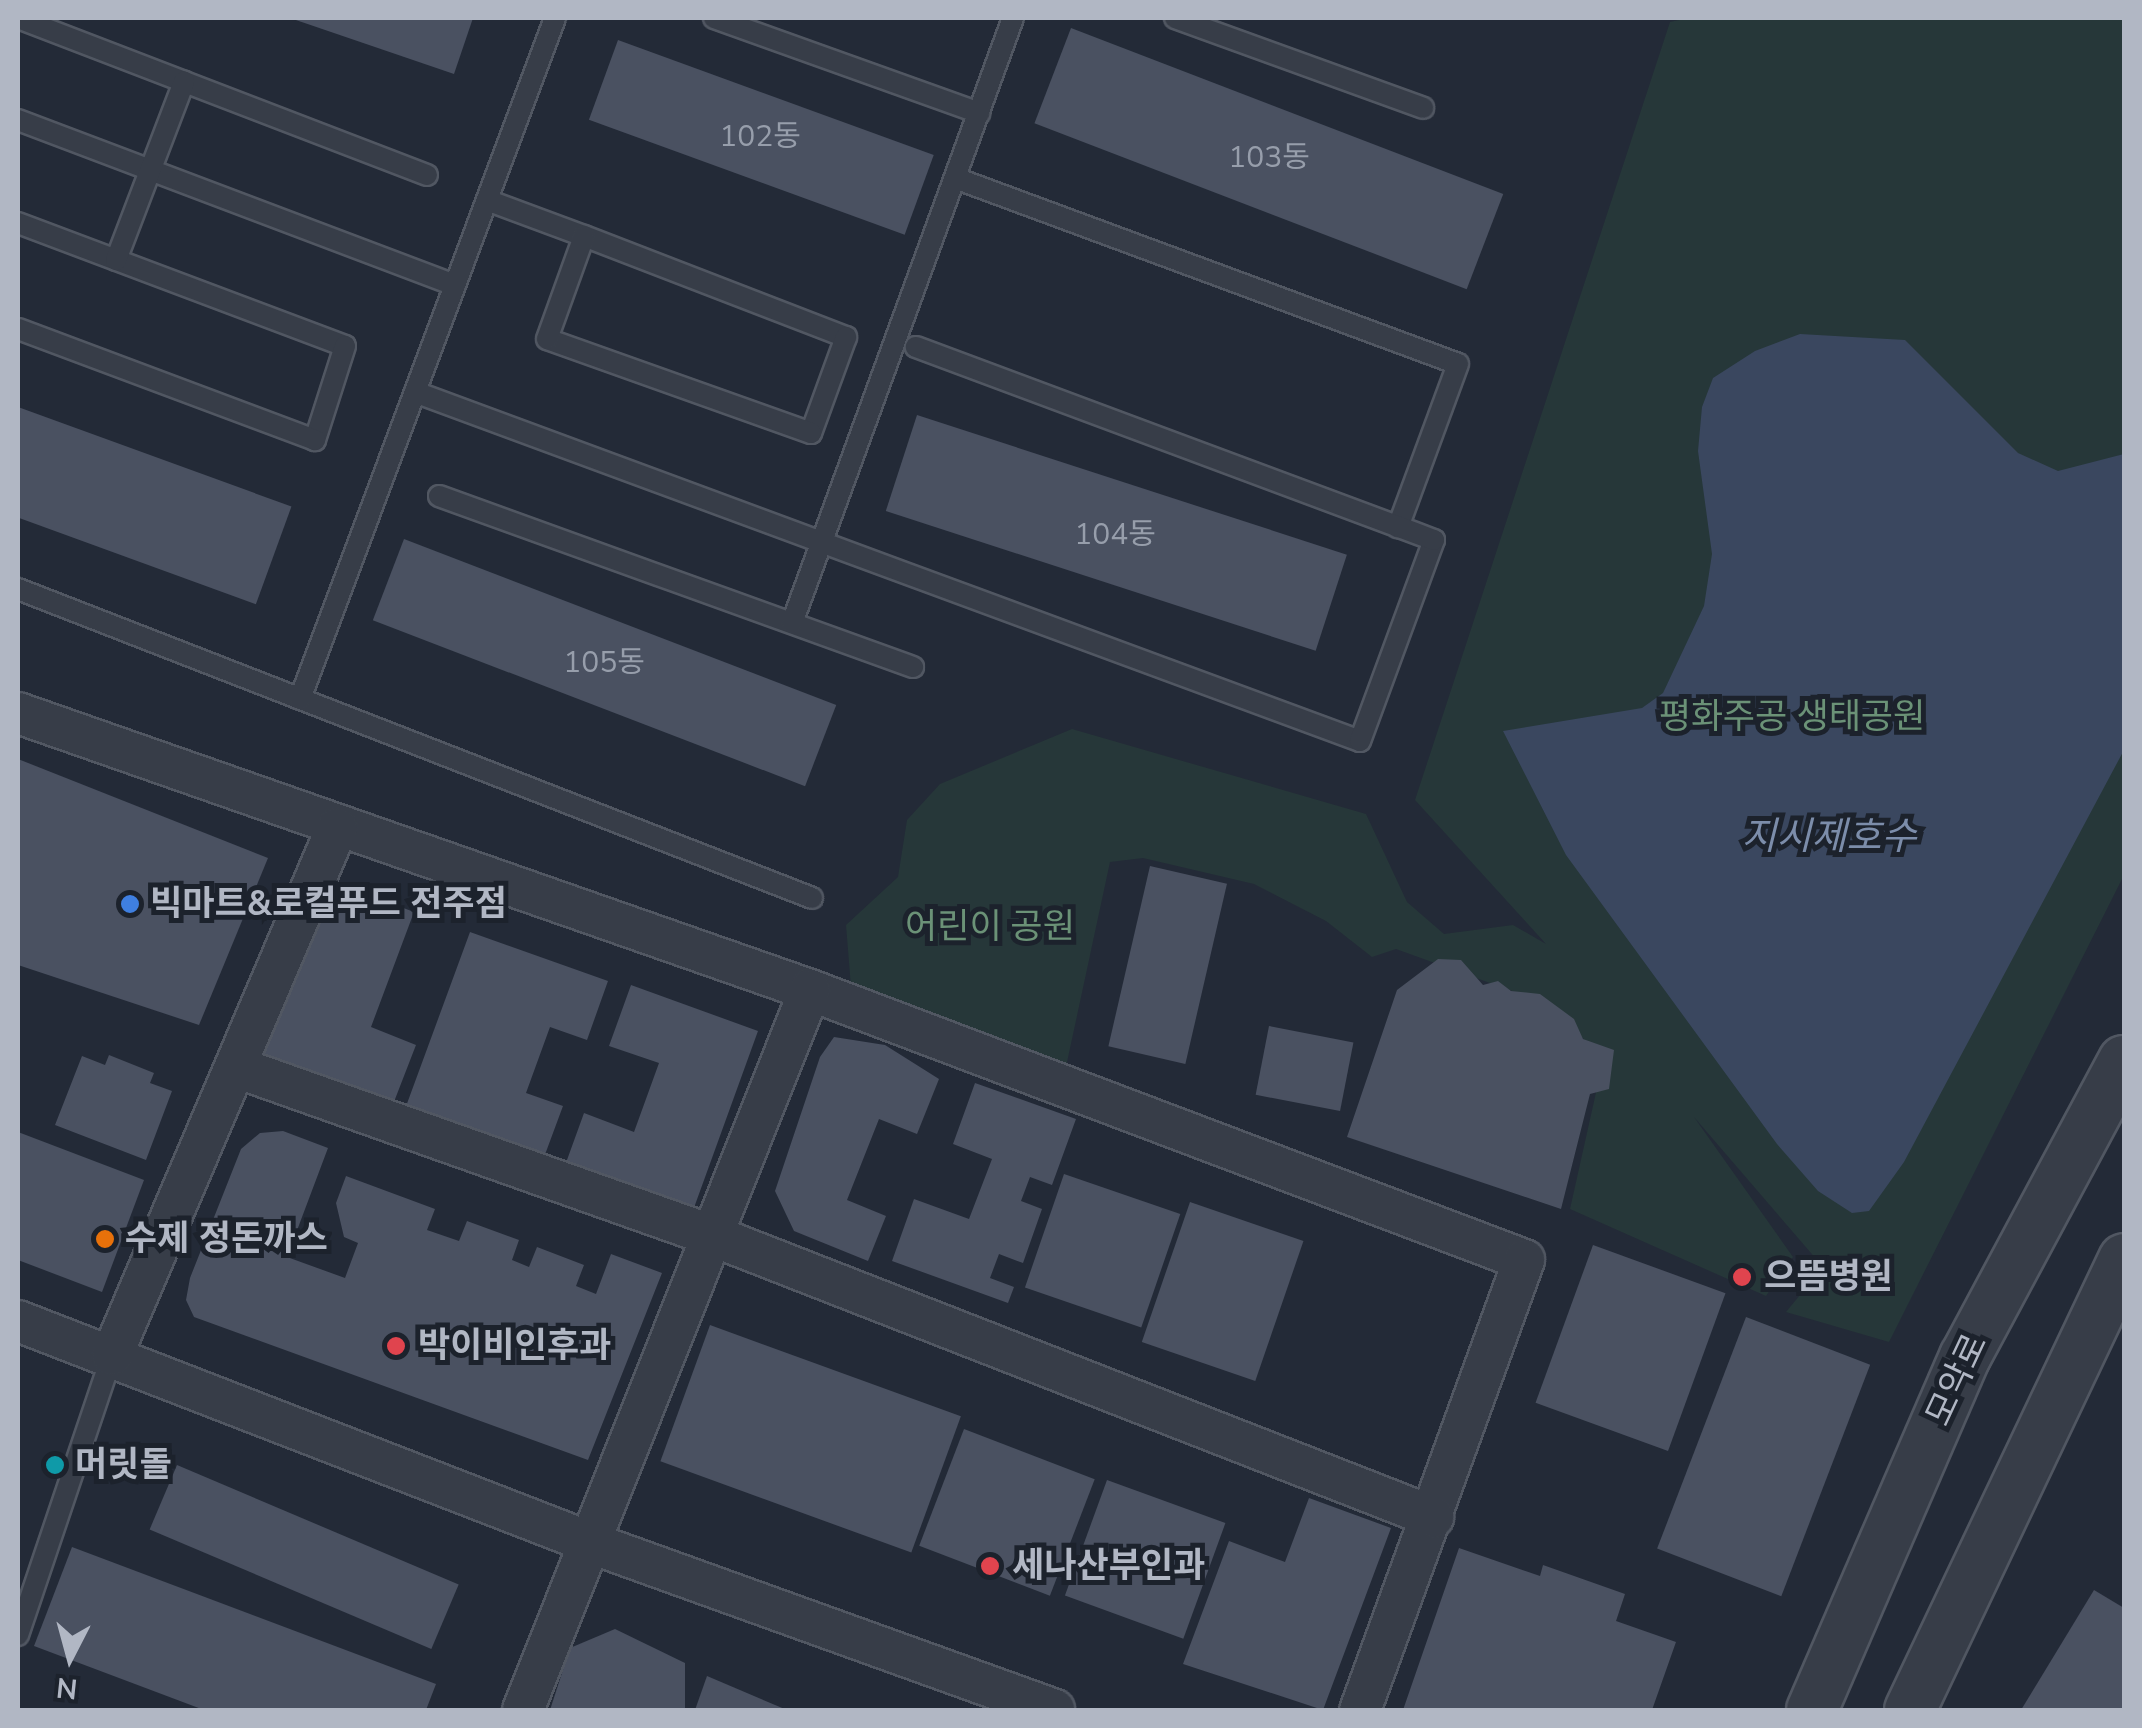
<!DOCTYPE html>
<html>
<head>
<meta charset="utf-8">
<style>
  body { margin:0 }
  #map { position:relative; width:2142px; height:1728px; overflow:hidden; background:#232a37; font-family:"Nunito Sans","Noto Sans KR",sans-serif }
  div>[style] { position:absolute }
  .green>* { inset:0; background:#263739 }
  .water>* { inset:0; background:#3a475f }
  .building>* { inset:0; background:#4a5161; transform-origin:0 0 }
  .roads { filter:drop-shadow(2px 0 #515762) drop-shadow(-2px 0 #515762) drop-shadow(0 2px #515762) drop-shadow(0 -2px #515762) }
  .service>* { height:20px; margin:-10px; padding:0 10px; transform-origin:10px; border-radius:10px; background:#373d48 }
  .minor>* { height:40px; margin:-20px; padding:0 20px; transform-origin:20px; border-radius:20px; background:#373d48 }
  .tertiary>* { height:50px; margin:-25px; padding:0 25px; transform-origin:25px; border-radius:25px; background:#373d48 }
  .dots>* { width:28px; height:28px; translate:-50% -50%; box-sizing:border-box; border:5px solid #1c222c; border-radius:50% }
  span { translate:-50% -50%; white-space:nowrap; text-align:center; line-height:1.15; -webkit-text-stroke:10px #1c222c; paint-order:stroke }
  .number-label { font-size:30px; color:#979eab }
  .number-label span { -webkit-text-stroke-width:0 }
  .park-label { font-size:35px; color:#6b9277 }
  .poi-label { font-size:35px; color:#b1b7c4; font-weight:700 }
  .left { translate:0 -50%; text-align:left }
  .street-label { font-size:35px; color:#b1b7c4 }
  .water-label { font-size:38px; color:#7c8daa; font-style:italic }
  .frame { position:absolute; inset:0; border:20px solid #b1b7c4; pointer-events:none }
  .north { position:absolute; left:20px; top:1608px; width:100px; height:100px; -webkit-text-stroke:8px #1c222c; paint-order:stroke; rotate:186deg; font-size:28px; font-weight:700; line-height:40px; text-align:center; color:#b1b7c4 }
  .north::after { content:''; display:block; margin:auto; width:35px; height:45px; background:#b1b7c4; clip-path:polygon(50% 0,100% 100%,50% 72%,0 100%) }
</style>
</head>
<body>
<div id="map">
  <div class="green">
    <div style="clip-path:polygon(1688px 18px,2124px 18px,2124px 875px,1889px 1342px,1786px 1312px,1823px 1267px,1694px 1117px,1793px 1257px,1766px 1296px,1570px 1209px,1603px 1061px,1554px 1006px,1396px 949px,1372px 957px,1326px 921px,1254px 884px,1143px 858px,1110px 862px,1066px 1067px,851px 987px,846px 925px,898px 877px,907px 820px,940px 784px,1072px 729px,1366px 814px,1407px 902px,1444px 934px,1513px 925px,1546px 944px,1415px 800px,1670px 22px)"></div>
  </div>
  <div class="water">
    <div style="clip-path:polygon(1800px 334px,1905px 340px,2018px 453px,2058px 471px,2124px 454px,2124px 750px,1904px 1162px,1869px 1211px,1852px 1213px,1818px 1191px,1777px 1144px,1566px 855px,1503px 731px,1642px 708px,1663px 693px,1704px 606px,1712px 554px,1698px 451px,1702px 407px,1713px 378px,1755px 351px)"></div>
  </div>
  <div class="building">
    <div style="clip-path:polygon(290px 18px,473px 18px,454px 74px)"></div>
    <div style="left:1071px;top:28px;width:463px;height:102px;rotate:21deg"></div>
    <div style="left:618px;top:40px;width:336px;height:85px;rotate:20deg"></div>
    <div style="left:18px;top:407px;width:291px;height:104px;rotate:20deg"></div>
    <div style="left:917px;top:415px;width:452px;height:101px;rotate:18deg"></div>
    <div style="left:404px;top:539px;width:463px;height:87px;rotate:21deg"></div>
    <div style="clip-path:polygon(18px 759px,268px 858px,199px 1025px,18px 965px)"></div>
    <div style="left:1150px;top:866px;width:79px;height:185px;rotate:13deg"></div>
    <div style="clip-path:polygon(327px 879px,414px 912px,371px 1027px,416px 1045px,392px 1107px,259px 1057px)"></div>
    <div style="clip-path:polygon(470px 932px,608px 981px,587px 1040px,550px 1027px,526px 1093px,563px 1106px,543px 1160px,405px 1109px)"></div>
    <div style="clip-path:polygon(1438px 959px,1461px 960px,1483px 985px,1498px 981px,1511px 991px,1540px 994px,1574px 1019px,1583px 1039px,1614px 1050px,1609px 1089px,1590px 1094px,1561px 1209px,1347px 1137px,1397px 990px)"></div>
    <div style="clip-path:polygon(631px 985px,758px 1031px,691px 1216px,563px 1171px,584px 1113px,634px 1132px,659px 1063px,609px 1046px)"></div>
    <div style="left:1269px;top:1026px;width:86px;height:70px;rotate:11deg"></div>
    <div style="clip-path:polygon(834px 1037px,885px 1045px,939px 1079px,917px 1134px,879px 1119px,847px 1200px,886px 1216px,868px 1261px,794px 1231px,775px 1191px,820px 1057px)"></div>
    <div style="clip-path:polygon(109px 1055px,154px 1073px,150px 1083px,172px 1091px,146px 1160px,55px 1125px,82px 1056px,105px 1065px)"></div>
    <div style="clip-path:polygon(975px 1083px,1076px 1119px,1052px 1185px,1030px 1177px,1021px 1201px,1042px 1209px,1023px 1263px,999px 1254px,990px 1278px,1014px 1287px,1008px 1303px,892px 1261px,914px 1199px,969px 1219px,992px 1159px,953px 1144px)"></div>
    <div style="clip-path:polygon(283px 1131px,328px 1148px,287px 1257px,345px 1278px,358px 1243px,344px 1237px,336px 1203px,346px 1176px,435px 1209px,427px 1230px,459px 1241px,467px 1221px,519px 1240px,512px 1260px,529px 1267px,537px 1247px,584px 1265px,576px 1286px,596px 1294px,611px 1254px,662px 1273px,588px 1460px,194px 1317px,186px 1300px,190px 1278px,241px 1149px,260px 1133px)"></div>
    <div style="clip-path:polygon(18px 1132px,144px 1180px,102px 1292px,18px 1260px)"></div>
    <div style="left:1064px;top:1174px;width:123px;height:120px;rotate:19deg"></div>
    <div style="left:1190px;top:1202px;width:120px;height:148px;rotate:19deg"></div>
    <div style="left:1593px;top:1245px;width:141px;height:168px;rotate:20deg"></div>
    <div style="left:1746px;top:1317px;width:133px;height:248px;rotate:21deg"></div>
    <div style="left:710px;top:1325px;width:267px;height:145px;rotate:20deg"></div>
    <div style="left:964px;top:1429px;width:140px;height:125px;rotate:21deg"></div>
    <div style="left:177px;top:1465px;width:306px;height:70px;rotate:23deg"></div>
    <div style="left:1107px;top:1480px;width:126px;height:123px;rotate:20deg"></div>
    <div style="clip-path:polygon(1309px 1498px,1391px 1528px,1323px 1710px,1183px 1664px,1229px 1541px,1285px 1562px)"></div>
    <div style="clip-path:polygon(72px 1547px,436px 1684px,426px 1710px,204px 1710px,34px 1646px)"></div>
    <div style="clip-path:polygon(1459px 1548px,1540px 1576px,1543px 1565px,1625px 1594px,1616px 1621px,1676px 1642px,1652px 1710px,1403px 1710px)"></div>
    <div style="clip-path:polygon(2094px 1590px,2124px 1608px,2124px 1710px,2021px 1710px)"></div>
    <div style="clip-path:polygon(615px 1629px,685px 1663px,685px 1710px,550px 1710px,570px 1648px)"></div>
    <div style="clip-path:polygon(707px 1676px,787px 1710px,695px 1710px)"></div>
  </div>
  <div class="roads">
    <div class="service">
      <div style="left:18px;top:18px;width:438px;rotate:21deg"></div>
      <div style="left:714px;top:18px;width:282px;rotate:19.7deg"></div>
      <div style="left:1175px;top:18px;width:264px;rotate:19.9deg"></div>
      <div style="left:18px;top:120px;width:467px;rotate:20.7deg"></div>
      <div style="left:955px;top:178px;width:536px;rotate:20.29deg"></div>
      <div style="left:1458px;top:364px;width:174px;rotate:110.2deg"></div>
      <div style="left:487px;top:200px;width:103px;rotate:20.4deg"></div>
      <div style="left:584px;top:236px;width:281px;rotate:21.1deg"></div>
      <div style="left:846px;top:337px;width:102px;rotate:110deg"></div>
      <div style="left:811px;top:433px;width:280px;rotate:-160.4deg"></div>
      <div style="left:547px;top:339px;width:109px;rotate:-70.2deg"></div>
      <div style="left:18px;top:223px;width:349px;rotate:20.6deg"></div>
      <div style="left:345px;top:346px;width:99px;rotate:107.7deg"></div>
      <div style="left:315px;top:440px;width:317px;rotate:-159.5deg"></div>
      <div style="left:116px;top:260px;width:191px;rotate:-69.1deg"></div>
      <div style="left:415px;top:392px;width:1007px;rotate:20.27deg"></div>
      <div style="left:1360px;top:741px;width:214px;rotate:-69.8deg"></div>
      <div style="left:1434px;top:540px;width:553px;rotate:-159.57deg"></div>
      <div style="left:439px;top:496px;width:504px;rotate:19.84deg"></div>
      <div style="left:18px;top:589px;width:852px;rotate:21.26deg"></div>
      <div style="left:792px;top:623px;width:644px;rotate:-69.93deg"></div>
      <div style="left:300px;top:699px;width:727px;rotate:-69.47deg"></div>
      <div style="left:18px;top:1635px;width:295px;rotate:-71.4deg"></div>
    </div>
    <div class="minor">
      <div style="left:18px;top:713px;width:839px;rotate:19.28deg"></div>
      <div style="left:810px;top:990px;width:763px;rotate:20.71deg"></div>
      <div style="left:1524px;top:1260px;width:479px;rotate:110deg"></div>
      <div style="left:236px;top:1067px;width:509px;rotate:19.5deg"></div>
      <div style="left:716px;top:1237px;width:770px;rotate:21.33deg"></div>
      <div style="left:18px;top:1321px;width:618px;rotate:21.16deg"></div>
      <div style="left:594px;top:1544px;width:489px;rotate:19.8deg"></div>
      <div style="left:112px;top:1355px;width:573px;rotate:-66.88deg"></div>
      <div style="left:523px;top:1710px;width:775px;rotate:-68.27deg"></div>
    </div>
    <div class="tertiary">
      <div style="left:1812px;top:1710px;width:385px;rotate:-66.6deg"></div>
      <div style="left:1965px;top:1357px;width:336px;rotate:-61.8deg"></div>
      <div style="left:1910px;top:1710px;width:499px;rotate:-64.6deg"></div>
    </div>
  </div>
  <div class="dots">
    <div style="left:130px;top:904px;background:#3f7fe0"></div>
    <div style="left:105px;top:1239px;background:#e8710a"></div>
    <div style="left:1742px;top:1277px;background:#e0444e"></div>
    <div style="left:396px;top:1346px;background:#e0444e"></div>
    <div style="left:55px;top:1465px;background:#0f9aa8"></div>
    <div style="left:990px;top:1566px;background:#e0444e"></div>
  </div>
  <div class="number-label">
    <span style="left:760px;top:137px">102동</span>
    <span style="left:1269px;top:158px">103동</span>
    <span style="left:1115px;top:535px">104동</span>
    <span style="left:604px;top:663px">105동</span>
  </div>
  <div class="park-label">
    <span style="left:1792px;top:717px">평화주공 생태공원</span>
    <span style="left:990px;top:927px">어린이 공원</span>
  </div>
  <div class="poi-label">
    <span class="left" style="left:150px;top:904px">빅마트&amp;로컬푸드 전주점</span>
    <span class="left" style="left:125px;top:1239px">수제 정돈까스</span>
    <span class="left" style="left:1764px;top:1277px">으뜸병원</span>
    <span class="left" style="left:418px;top:1346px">박이비인후과</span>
    <span class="left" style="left:75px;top:1465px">머릿돌</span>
    <span class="left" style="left:1012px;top:1566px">세나산부인과</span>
  </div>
  <div class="street-label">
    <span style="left:1957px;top:1380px;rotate:-65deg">모악로</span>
  </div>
  <div class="water-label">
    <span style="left:1829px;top:837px">지시제호수</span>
  </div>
  <div class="frame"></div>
  <div class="north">N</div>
</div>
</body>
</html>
